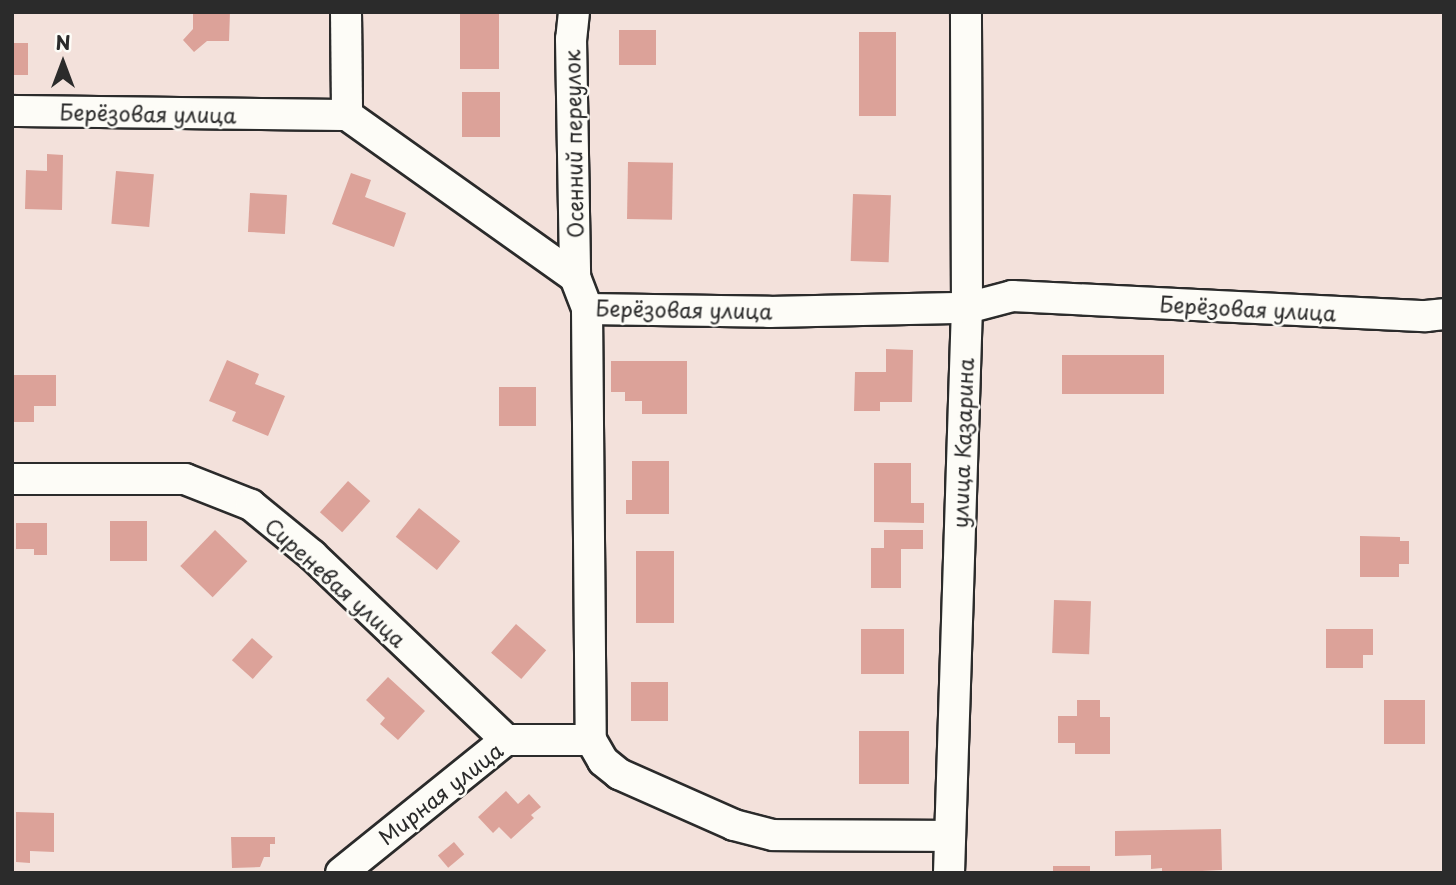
<!DOCTYPE html>
<html>
<head>
<meta charset="utf-8">
<style>
  body { margin:0 }
  #map { position:relative; width:1456px; height:885px; overflow:hidden; background:#f3e1db; font-family:"Playpen Sans",sans-serif }
  div>[style] { position:absolute }
  .building>* { inset:0; background:#dca299; transform-origin:0 0 }
  .roads { filter:drop-shadow(2px 0 #2b2b2b) drop-shadow(-2px 0 #2b2b2b) drop-shadow(0 2px #2b2b2b) drop-shadow(0 -2px #2b2b2b) }
  .minor>* { height:30px; margin:-15px; padding:0 15px; transform-origin:15px; border-radius:15px; background:#fdfcf7 }
  span { translate:-50% -50%; white-space:nowrap; text-align:center; line-height:1.15; -webkit-text-stroke:5px #fdfcf7; paint-order:stroke }
  .street-label { font-size:21px; color:#2b2b2b }
  .frame { position:absolute; inset:0; border:14px solid #2b2b2b; pointer-events:none }
  .north { position:absolute; left:28px; top:28px; width:70px; height:70px; -webkit-text-stroke:5px #fdfcf7; paint-order:stroke; rotate:0deg; font-size:19px; font-weight:700; line-height:28px; text-align:center; color:#2b2b2b }
  .north::after { content:''; display:block; margin:auto; width:24px; height:32px; background:#2b2b2b; clip-path:polygon(50% 0,100% 100%,50% 72%,0 100%) }
</style>
</head>
<body>
<div id="map">
  <div class="building">
    <div style="clip-path:polygon(193px 12px,230px 12px,229px 41px,207px 41px,194px 52px,183px 40px,193px 29px)"></div>
    <div style="left:460px;top:12px;width:39px;height:57px"></div>
    <div style="left:619px;top:30px;width:37px;height:35px"></div>
    <div style="left:859px;top:32px;width:37px;height:84px"></div>
    <div style="left:12px;top:43px;width:16px;height:32px"></div>
    <div style="left:500px;top:92px;width:45px;height:38px;rotate:90deg"></div>
    <div style="clip-path:polygon(47px 154px,63px 155px,62px 210px,25px 209px,26px 170px,47px 171px)"></div>
    <div style="left:628px;top:162px;width:45px;height:57px;rotate:1deg"></div>
    <div style="left:116px;top:171px;width:38px;height:53px;rotate:5deg"></div>
    <div style="clip-path:polygon(351px 173px,371px 180px,365px 197px,406px 213px,394px 247px,332px 224px)"></div>
    <div style="left:250px;top:193px;width:37px;height:39px;rotate:3deg"></div>
    <div style="left:853px;top:194px;width:38px;height:67px;rotate:2deg"></div>
    <div style="clip-path:polygon(886px 349px,913px 350px,912px 402px,880px 402px,880px 411px,854px 411px,855px 372px,886px 372px)"></div>
    <div style="left:1062px;top:355px;width:102px;height:39px"></div>
    <div style="clip-path:polygon(227px 360px,259px 374px,255px 384px,285px 396px,268px 436px,232px 421px,236px 412px,209px 401px)"></div>
    <div style="clip-path:polygon(611px 361px,687px 361px,687px 414px,642px 414px,642px 401px,625px 401px,625px 392px,611px 392px)"></div>
    <div style="clip-path:polygon(12px 375px,56px 375px,56px 406px,34px 406px,34px 422px,12px 422px)"></div>
    <div style="left:499px;top:387px;width:37px;height:39px"></div>
    <div style="clip-path:polygon(632px 461px,669px 461px,669px 514px,626px 514px,626px 500px,632px 500px)"></div>
    <div style="clip-path:polygon(874px 463px,911px 463px,911px 503px,924px 503px,924px 523px,874px 522px)"></div>
    <div style="left:348px;top:481px;width:30px;height:42px;rotate:42deg"></div>
    <div style="left:419px;top:508px;width:53px;height:37px;rotate:39deg"></div>
    <div style="left:147px;top:521px;width:40px;height:37px;rotate:90deg"></div>
    <div style="clip-path:polygon(16px 523px,47px 523px,47px 555px,34px 555px,34px 549px,16px 549px)"></div>
    <div style="left:215px;top:530px;width:45px;height:50px;rotate:44deg"></div>
    <div style="clip-path:polygon(884px 530px,923px 530px,923px 549px,901px 549px,901px 588px,871px 588px,871px 548px,884px 548px)"></div>
    <div style="clip-path:polygon(1360px 536px,1400px 537px,1400px 541px,1409px 541px,1409px 564px,1399px 564px,1399px 577px,1360px 577px)"></div>
    <div style="left:674px;top:551px;width:72px;height:38px;rotate:90deg"></div>
    <div style="left:1054px;top:600px;width:37px;height:53px;rotate:2deg"></div>
    <div style="left:516px;top:624px;width:40px;height:38px;rotate:41deg"></div>
    <div style="left:861px;top:629px;width:43px;height:45px"></div>
    <div style="clip-path:polygon(1326px 629px,1373px 629px,1373px 655px,1363px 655px,1363px 668px,1326px 668px)"></div>
    <div style="left:252px;top:638px;width:28px;height:30px;rotate:42deg"></div>
    <div style="clip-path:polygon(388px 677px,425px 711px,398px 740px,380px 724px,385px 718px,366px 700px)"></div>
    <div style="left:631px;top:682px;width:37px;height:39px"></div>
    <div style="clip-path:polygon(1077px 700px,1100px 700px,1100px 717px,1110px 717px,1110px 754px,1075px 754px,1075px 743px,1058px 743px,1058px 716px,1077px 716px)"></div>
    <div style="left:1384px;top:700px;width:41px;height:44px"></div>
    <div style="left:859px;top:731px;width:50px;height:53px"></div>
    <div style="clip-path:polygon(506px 791px,518px 804px,529px 794px,541px 807px,531px 815px,534px 818px,511px 839px,499px 827px,493px 833px,478px 817px)"></div>
    <div style="clip-path:polygon(16px 812px,54px 813px,54px 852px,30px 851px,30px 863px,16px 862px)"></div>
    <div style="clip-path:polygon(1221px 829px,1222px 870px,1162px 873px,1162px 868px,1151px 869px,1151px 855px,1115px 856px,1115px 831px)"></div>
    <div style="clip-path:polygon(231px 837px,275px 837px,275px 844px,270px 844px,270px 857px,264px 857px,260px 867px,232px 868px)"></div>
    <div style="left:454px;top:842px;width:16px;height:21px;rotate:50deg"></div>
    <div style="left:1053px;top:866px;width:37px;height:7px"></div>
  </div>
  <div class="roads">
    <div class="minor">
      <div style="left:346px;top:12px;width:103px;rotate:89.4deg"></div>
      <div style="left:574px;top:12px;width:27px;rotate:96deg"></div>
      <div style="left:571px;top:39px;width:238px;rotate:89deg"></div>
      <div style="left:12px;top:111px;width:335px;rotate:0.7deg"></div>
      <div style="left:347px;top:115px;width:280px;rotate:35.4deg"></div>
      <div style="left:575px;top:277px;width:34px;rotate:69deg"></div>
      <div style="left:587px;top:309px;width:182px;rotate:0.9deg"></div>
      <div style="left:769px;top:312px;width:198px;rotate:-1.2deg"></div>
      <div style="left:967px;top:308px;width:47px;rotate:-14.9deg"></div>
      <div style="left:1012px;top:296px;width:414px;rotate:2.8deg"></div>
      <div style="left:1426px;top:316px;width:18px;rotate:-6deg"></div>
      <div style="left:587px;top:309px;width:431px;rotate:89.5deg"></div>
      <div style="left:591px;top:740px;width:24px;rotate:60deg"></div>
      <div style="left:603px;top:761px;width:21px;rotate:39deg"></div>
      <div style="left:619px;top:774px;width:126px;rotate:23.9deg"></div>
      <div style="left:734px;top:825px;width:40px;rotate:14.4deg"></div>
      <div style="left:773px;top:835px;width:176px;rotate:0.3deg"></div>
      <div style="left:12px;top:479px;width:173px"></div>
      <div style="left:185px;top:479px;width:71px;rotate:21.5deg"></div>
      <div style="left:251px;top:505px;width:79px;rotate:39.3deg"></div>
      <div style="left:312px;top:555px;width:268px;rotate:43.6deg"></div>
      <div style="left:341px;top:873px;width:212px;rotate:-38.9deg"></div>
      <div style="left:506px;top:740px;width:85px"></div>
      <div style="left:949px;top:873px;width:565px;rotate:-88.18deg"></div>
      <div style="left:967px;top:308px;width:296px;rotate:-90.2deg"></div>
    </div>
  </div>
  <div class="street-label">
    <span style="left:148px;top:113px;rotate:1deg">Берёзовая улица</span>
    <span style="left:573px;top:144px;rotate:-91deg">Осенний переулок</span>
    <span style="left:1248px;top:308px;rotate:3deg">Берёзовая улица</span>
    <span style="left:684px;top:309px;rotate:1deg">Берёзовая улица</span>
    <span style="left:962px;top:443px;rotate:-88deg">улица Казарина</span>
    <span style="left:336px;top:582px;rotate:42deg">Сиреневая улица</span>
    <span style="left:440px;top:793px;rotate:-38deg">Мирная улица</span>
  </div>
  <div class="frame"></div>
  <div class="north">N</div>
</div>
</body>
</html>
